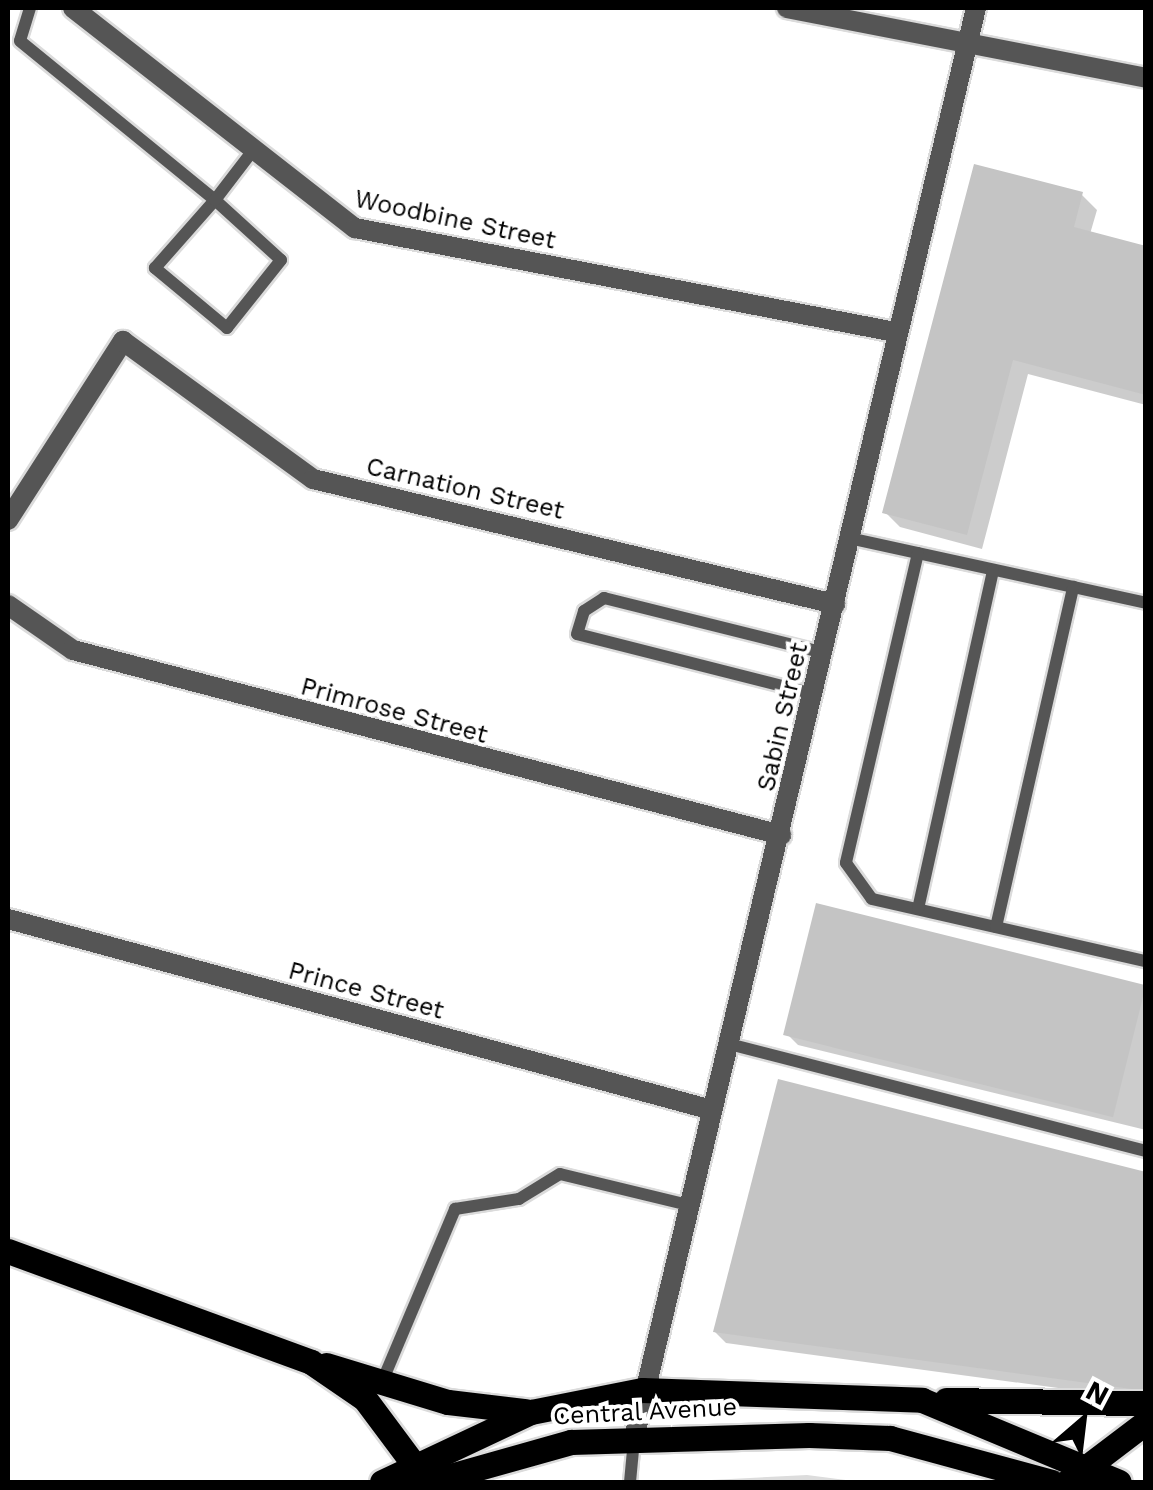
<!DOCTYPE html>
<html>
<head>
<meta charset="utf-8">
<style>
  body { margin:0 }
  #map { position:relative; width:1153px; height:1490px; overflow:hidden; background:#fff; font-family:"Work Sans",sans-serif }
  div>[style] { position:absolute }
  .green>* { inset:0; background:#dcdcdc }
  .shadow>* { inset:0; background:#0003 }
  .building>* { inset:0; background:#c4c4c4; transform-origin:0 0 }
  .roads { filter:drop-shadow(2px 0 #dbdbdb) drop-shadow(-2px 0 #dbdbdb) drop-shadow(0 2px #dbdbdb) drop-shadow(0 -2px #dbdbdb) }
  .lane>* { height:12px; margin:-6px; padding:0 6px; transform-origin:6px; border-radius:6px; background:#555 }
  .street>* { height:20px; margin:-10px; padding:0 10px; transform-origin:10px; border-radius:10px; background:#555 }
  .primary>* { height:25px; margin:-12.5px; padding:0 12.5px; transform-origin:12.5px; border-radius:12.5px; background:#000 }
  span { translate:-50% -50%; white-space:nowrap; text-align:center; line-height:1.15; -webkit-text-stroke:8px #fff; paint-order:stroke }
  .street-label { font-size:25px; color:#000 }
  .frame { position:absolute; inset:0; border:10px solid #000; pointer-events:none }
  .north { position:absolute; left:1033px; top:1370px; width:100px; height:100px; -webkit-text-stroke:8px #fff; paint-order:stroke; rotate:28deg; font-size:28px; font-weight:700; line-height:40px; text-align:center; color:#000 }
  .north::after { content:''; display:block; margin:auto; width:35px; height:45px; background:#000; clip-path:polygon(50% 0,100% 100%,50% 72%,0 100%) }
</style>
</head>
<body>
<div id="map">
  <div class="green">
    <div style="clip-path:polygon(807px 1475px,861px 1482px,673px 1482px)"></div>
  </div>
  <div class="shadow">
    <div style="clip-path:polygon(1082px 195px,1097px 210px,1090px 234px,1146px 248px,1146px 405px,1028px 374px,982px 549px,900px 527px,885px 512px)"></div>
    <div style="clip-path:polygon(1146px 986px,1146px 1130px,798px 1045px,787px 1034px)"></div>
    <div style="clip-path:polygon(1146px 1174px,1146px 1400px,726px 1343px,715px 1332px)"></div>
  </div>
  <div class="building">
    <div style="clip-path:polygon(974px 164px,1083px 192px,1074px 227px,1146px 246px,1146px 395px,1013px 360px,967px 535px,882px 513px)"></div>
    <div style="left:816px;top:903px;width:340px;height:136px;rotate:14deg"></div>
    <div style="clip-path:polygon(778px 1079px,1146px 1172px,1146px 1391px,713px 1332px)"></div>
  </div>
  <div class="roads">
    <div class="lane">
      <div style="left:30px;top:8px;width:34px;rotate:107deg"></div>
      <div style="left:20px;top:41px;width:252px;rotate:39.2deg"></div>
      <div style="left:215px;top:200px;width:89px;rotate:42.3deg"></div>
      <div style="left:281px;top:260px;width:87px;rotate:128.5deg"></div>
      <div style="left:227px;top:328px;width:94px;rotate:-140.2deg"></div>
      <div style="left:155px;top:268px;width:91px;rotate:-48.6deg"></div>
      <div style="left:215px;top:200px;width:59px;rotate:-52.5deg"></div>
      <div style="left:853px;top:539px;width:300px;rotate:12.3deg"></div>
      <div style="left:918px;top:553px;width:318px;rotate:103.1deg"></div>
      <div style="left:846px;top:863px;width:44px;rotate:54.2deg"></div>
      <div style="left:872px;top:899px;width:281px;rotate:12.8deg"></div>
      <div style="left:814px;top:694px;width:244px;rotate:-165.8deg"></div>
      <div style="left:577px;top:634px;width:24px;rotate:-73deg"></div>
      <div style="left:584px;top:611px;width:24px;rotate:-33deg"></div>
      <div style="left:604px;top:598px;width:227px;rotate:14deg"></div>
      <div style="left:918px;top:909px;width:347px;rotate:-77.5deg"></div>
      <div style="left:996px;top:927px;width:349px;rotate:-77.2deg"></div>
      <div style="left:729px;top:1044px;width:431px;rotate:14.4deg"></div>
      <div style="left:382px;top:1382px;width:188px;rotate:-67.1deg"></div>
      <div style="left:455px;top:1209px;width:65px;rotate:-8.9deg"></div>
      <div style="left:519px;top:1199px;width:48px;rotate:-31.4deg"></div>
      <div style="left:560px;top:1174px;width:132px;rotate:13.6deg"></div>
      <div style="left:630px;top:1482px;width:42px;rotate:-84.6deg"></div>
    </div>
    <div class="street">
      <div style="left:73px;top:8px;width:358px;rotate:38deg"></div>
      <div style="left:355px;top:228px;width:550px;rotate:10.9deg"></div>
      <div style="left:787px;top:8px;width:366px;rotate:11deg"></div>
      <div style="left:8px;top:520px;width:213px;rotate:-57.3deg"></div>
      <div style="left:123px;top:341px;width:235px;rotate:36deg"></div>
      <div style="left:313px;top:479px;width:537px;rotate:13.47deg"></div>
      <div style="left:8px;top:605px;width:79px;rotate:34.7deg"></div>
      <div style="left:73px;top:650px;width:732px;rotate:14.64deg"></div>
      <div style="left:8px;top:919px;width:729px;rotate:15.18deg"></div>
      <div style="left:634px;top:1438px;width:1470px;rotate:-76.55deg"></div>
    </div>
    <div class="primary">
      <div style="left:8px;top:1251px;width:323px;rotate:20.1deg"></div>
      <div style="left:311px;top:1362px;width:65px;rotate:34.4deg"></div>
      <div style="left:365px;top:1399px;width:89px;rotate:53.3deg"></div>
      <div style="left:418px;top:1470px;width:33px;rotate:11deg"></div>
      <div style="left:450px;top:1476px;width:126px;rotate:-15.7deg"></div>
      <div style="left:571px;top:1442px;width:238px;rotate:-1.7deg"></div>
      <div style="left:809px;top:1435px;width:81px;rotate:2.1deg"></div>
      <div style="left:890px;top:1438px;width:168px;rotate:15.2deg"></div>
      <div style="left:326px;top:1365px;width:127px;rotate:16.9deg"></div>
      <div style="left:448px;top:1402px;width:78px;rotate:6.7deg"></div>
      <div style="left:946px;top:1400px;width:200px;rotate:0.9deg"></div>
      <div style="left:382px;top:1482px;width:165px;rotate:-25.2deg"></div>
      <div style="left:531px;top:1412px;width:113px;rotate:-11.2deg"></div>
      <div style="left:642px;top:1390px;width:280px;rotate:2deg"></div>
      <div style="left:922px;top:1400px;width:213px;rotate:22.6deg"></div>
      <div style="left:1067px;top:1482px;width:99px;rotate:-37.2deg"></div>
    </div>
  </div>
  <div class="street-label">
    <span style="left:455px;top:220px;rotate:12deg">Woodbine Street</span>
    <span style="left:465px;top:489px;rotate:13deg">Carnation Street</span>
    <span style="left:394px;top:711px;rotate:15deg">Primrose Street</span>
    <span style="left:783px;top:717px;rotate:-77deg">Sabin Street</span>
    <span style="left:366px;top:991px;rotate:15deg">Prince Street</span>
    <span style="left:645px;top:1412px;rotate:-3deg">Central Avenue</span>
  </div>
  <div class="frame"></div>
  <div class="north">N</div>
</div>
</body>
</html>
